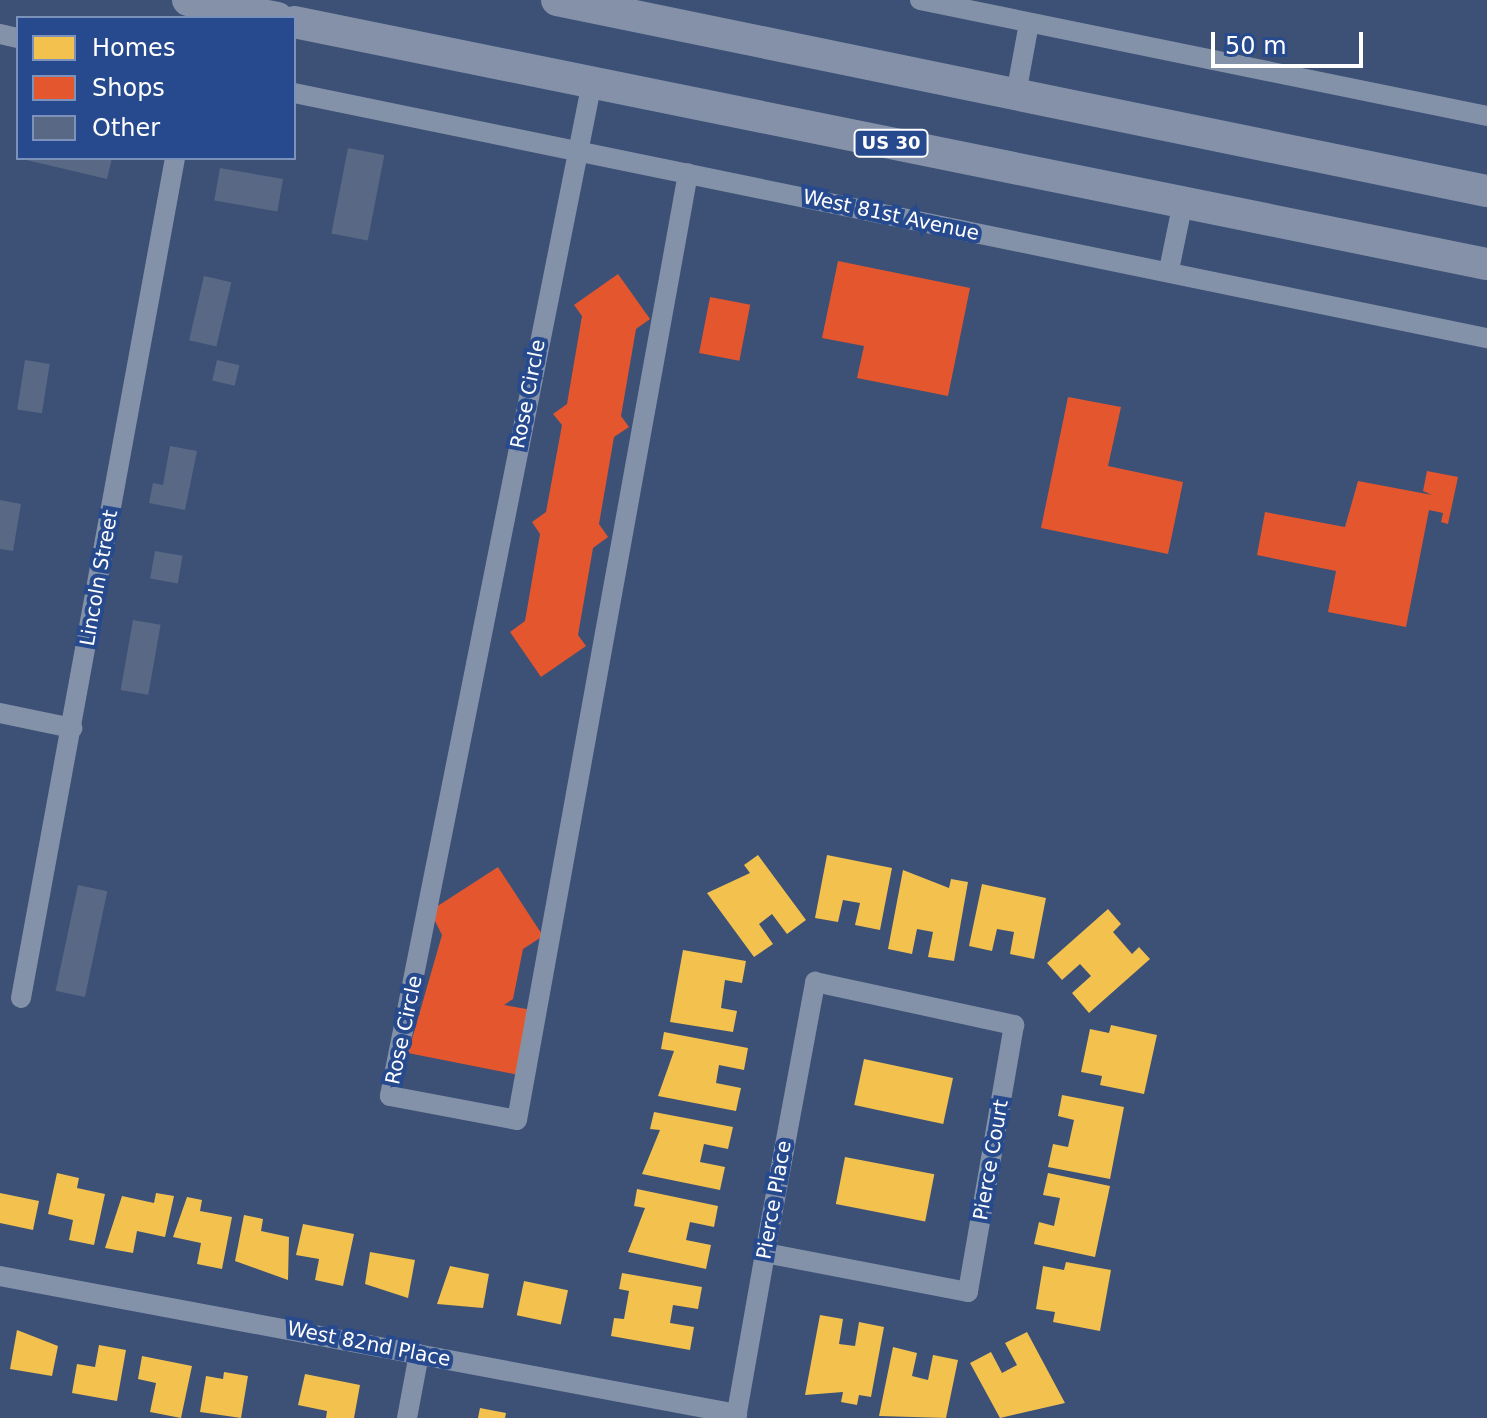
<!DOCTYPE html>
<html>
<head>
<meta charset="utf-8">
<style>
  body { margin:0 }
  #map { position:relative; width:1487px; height:1418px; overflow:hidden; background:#3d5176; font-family:"DejaVu Sans",sans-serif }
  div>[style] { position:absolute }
  .homes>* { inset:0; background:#f2c14e; transform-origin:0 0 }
  .shops>* { inset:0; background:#e4572e; transform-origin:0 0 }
  .building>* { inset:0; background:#596985; transform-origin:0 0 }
  .street>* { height:20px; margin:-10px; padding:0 10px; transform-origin:10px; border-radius:10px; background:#8492a9 }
  .primary>* { height:32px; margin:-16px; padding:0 16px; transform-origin:16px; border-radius:16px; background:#8491a9 }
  span { translate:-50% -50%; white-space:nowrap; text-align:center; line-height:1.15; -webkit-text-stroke:8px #264a8d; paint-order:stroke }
  .shield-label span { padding:2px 6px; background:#264a8d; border:2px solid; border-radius:6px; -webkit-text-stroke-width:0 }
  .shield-label { font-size:18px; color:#fff; font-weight:700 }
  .street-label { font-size:20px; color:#fff }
  .legend { position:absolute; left:16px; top:16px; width:280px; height:144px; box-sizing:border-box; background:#264a8d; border:2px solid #7d92bb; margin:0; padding:10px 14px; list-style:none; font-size:24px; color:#fff }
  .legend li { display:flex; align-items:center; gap:16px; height:40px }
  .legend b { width:40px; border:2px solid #7d92bb }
  .scale { position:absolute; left:1211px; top:32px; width:152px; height:36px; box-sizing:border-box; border:4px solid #fff; border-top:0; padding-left:10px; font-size:24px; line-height:28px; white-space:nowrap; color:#fff; -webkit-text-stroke:6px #264a8d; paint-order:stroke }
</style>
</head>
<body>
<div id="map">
  <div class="homes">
    <div style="clip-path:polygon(758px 855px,806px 920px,787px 934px,772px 914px,759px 924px,773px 944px,754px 957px,707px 893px,750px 873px,744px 865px)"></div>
    <div style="clip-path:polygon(827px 855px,892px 868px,880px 930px,855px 925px,860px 903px,843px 900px,838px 922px,815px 918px)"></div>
    <div style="clip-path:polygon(903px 870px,949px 888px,951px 879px,968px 882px,954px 961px,928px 957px,933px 932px,917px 929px,912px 954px,888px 949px)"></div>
    <div style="clip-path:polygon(982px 884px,1046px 898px,1034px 959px,1010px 954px,1014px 932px,997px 929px,992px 951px,969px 946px)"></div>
    <div style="clip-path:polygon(1108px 909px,1121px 924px,1113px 932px,1132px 954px,1139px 947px,1150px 959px,1089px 1013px,1072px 993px,1091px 976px,1080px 964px,1062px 980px,1047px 963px)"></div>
    <div style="clip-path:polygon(683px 950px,746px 961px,742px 983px,725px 980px,721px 1008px,737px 1011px,733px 1032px,670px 1022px)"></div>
    <div style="clip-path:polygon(1111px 1025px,1157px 1035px,1144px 1094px,1100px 1085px,1102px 1076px,1081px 1072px,1090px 1029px,1109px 1033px)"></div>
    <div style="clip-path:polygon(664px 1032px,748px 1048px,744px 1070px,719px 1065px,716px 1083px,741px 1088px,736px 1111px,658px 1096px,674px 1051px,661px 1049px)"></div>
    <div style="left:864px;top:1059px;width:91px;height:47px;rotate:12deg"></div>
    <div style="clip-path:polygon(1062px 1095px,1124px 1107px,1110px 1179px,1048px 1167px,1053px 1144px,1068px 1147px,1074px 1120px,1058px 1116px)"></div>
    <div style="clip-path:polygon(654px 1112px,733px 1127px,728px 1149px,704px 1144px,700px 1162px,725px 1167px,720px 1190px,642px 1174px,660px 1130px,650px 1129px)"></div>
    <div style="left:845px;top:1157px;width:91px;height:48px;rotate:11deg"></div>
    <div style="clip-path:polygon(57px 1173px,79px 1178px,77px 1188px,105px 1194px,94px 1245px,69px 1240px,73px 1220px,48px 1214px)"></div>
    <div style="clip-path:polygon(1048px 1173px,1110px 1186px,1095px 1257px,1034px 1244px,1039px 1222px,1054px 1226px,1060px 1198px,1043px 1195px)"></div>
    <div style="clip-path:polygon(637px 1189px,718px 1206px,714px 1227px,690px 1222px,686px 1240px,711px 1245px,706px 1269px,628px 1252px,645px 1208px,634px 1206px)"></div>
    <div style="clip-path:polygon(0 1193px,39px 1201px,33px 1230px,0 1223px)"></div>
    <div style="clip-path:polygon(156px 1193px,174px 1196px,165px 1237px,137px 1231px,133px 1253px,105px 1248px,122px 1196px,154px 1203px)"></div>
    <div style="clip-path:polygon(187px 1197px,202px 1200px,200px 1211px,232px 1217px,222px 1269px,197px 1264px,201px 1243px,173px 1237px)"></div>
    <div style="clip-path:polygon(244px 1215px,263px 1219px,261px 1231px,289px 1237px,288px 1280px,235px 1261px)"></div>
    <div style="clip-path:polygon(303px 1224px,354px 1234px,343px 1286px,315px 1280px,319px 1259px,296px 1255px)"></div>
    <div style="clip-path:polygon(370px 1252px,415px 1260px,408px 1298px,365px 1284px)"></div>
    <div style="clip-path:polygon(1066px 1262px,1111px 1270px,1100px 1331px,1053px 1322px,1055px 1312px,1036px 1309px,1043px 1266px,1064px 1270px)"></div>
    <div style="clip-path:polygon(450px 1266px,489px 1274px,483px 1308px,437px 1304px)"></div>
    <div style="clip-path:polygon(622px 1273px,702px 1287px,698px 1309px,673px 1305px,670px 1323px,694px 1327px,690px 1350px,611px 1336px,614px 1318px,624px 1319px,629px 1291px,619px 1289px)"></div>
    <div style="left:524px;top:1281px;width:45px;height:35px;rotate:12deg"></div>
    <div style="clip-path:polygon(820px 1315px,843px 1319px,839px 1344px,855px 1346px,859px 1322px,884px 1327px,871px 1397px,859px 1395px,857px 1405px,841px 1402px,843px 1392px,805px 1395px)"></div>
    <div style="clip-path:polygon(17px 1330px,58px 1346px,52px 1376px,10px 1369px)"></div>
    <div style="clip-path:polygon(1027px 1332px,1065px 1403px,1000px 1418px,970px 1363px,991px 1352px,1002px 1373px,1017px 1365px,1005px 1343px)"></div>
    <div style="clip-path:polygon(99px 1345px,126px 1350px,117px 1401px,72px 1393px,77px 1364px,95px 1367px)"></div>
    <div style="clip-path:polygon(893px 1347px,917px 1353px,912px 1376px,928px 1380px,933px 1355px,958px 1360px,946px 1418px,879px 1416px)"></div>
    <div style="clip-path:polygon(142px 1356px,192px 1366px,181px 1418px,150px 1412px,156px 1383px,138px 1379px)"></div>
    <div style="clip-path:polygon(224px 1372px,248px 1376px,241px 1418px,200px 1412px,206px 1376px,223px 1379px)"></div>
    <div style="clip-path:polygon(305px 1374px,360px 1385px,354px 1418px,326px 1418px,327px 1411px,298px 1405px)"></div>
    <div style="clip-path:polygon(480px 1408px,506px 1413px,505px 1418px,478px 1418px)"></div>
  </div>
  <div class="shops">
    <div style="clip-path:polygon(838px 261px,970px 288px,948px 396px,857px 378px,864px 346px,822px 338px)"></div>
    <div style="clip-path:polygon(618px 274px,650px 319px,636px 329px,621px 416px,629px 427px,614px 437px,599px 524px,608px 537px,593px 548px,578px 635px,586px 646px,541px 677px,510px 632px,525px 621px,540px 534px,532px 522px,546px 512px,562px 425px,553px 414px,567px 404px,582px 316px,574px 305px)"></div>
    <div style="left:710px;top:297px;width:41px;height:57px;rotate:11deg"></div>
    <div style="clip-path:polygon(1068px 397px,1121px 407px,1108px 466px,1183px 482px,1168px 554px,1041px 528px)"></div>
    <div style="clip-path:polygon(1427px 471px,1458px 477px,1448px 524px,1441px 522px,1443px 513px,1429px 510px,1406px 627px,1328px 612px,1336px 571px,1257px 555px,1265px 512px,1345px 527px,1358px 481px,1432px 495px,1423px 491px)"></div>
    <div style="clip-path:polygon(498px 867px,543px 936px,523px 949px,513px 999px,504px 1005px,532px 1010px,519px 1075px,408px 1053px,442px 935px,430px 911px)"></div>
  </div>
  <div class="building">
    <div style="left:348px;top:148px;width:37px;height:87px;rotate:11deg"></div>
    <div style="clip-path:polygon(18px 158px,112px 158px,107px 179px)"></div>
    <div style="left:220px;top:168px;width:64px;height:33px;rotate:10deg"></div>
    <div style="left:204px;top:276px;width:28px;height:66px;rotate:13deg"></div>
    <div style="left:25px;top:360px;width:25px;height:50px;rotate:9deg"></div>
    <div style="left:217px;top:360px;width:23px;height:21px;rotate:13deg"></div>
    <div style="clip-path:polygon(170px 446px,197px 451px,185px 510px,149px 503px,153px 483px,163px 485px)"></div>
    <div style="clip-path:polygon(0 500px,21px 504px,13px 551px,0 549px)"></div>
    <div style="left:155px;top:551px;width:28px;height:28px;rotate:10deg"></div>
    <div style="left:133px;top:620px;width:28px;height:71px;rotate:10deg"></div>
    <div style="left:78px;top:885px;width:30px;height:108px;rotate:12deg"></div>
  </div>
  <div class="street">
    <div style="left:920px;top:0;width:579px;rotate:11.56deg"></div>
    <div style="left:0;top:34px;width:18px;rotate:13deg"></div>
    <div style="left:592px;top:82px;width:1034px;rotate:101.27deg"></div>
    <div style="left:390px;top:1096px;width:129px;rotate:10.7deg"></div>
    <div style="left:517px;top:1120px;width:962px;rotate:-79.76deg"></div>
    <div style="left:294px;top:93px;width:1218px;rotate:11.61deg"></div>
    <div style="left:1016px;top:94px;width:72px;rotate:-79.6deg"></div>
    <div style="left:1169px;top:270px;width:69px;rotate:-78.4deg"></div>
    <div style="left:0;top:713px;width:74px;rotate:11.8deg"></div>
    <div style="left:21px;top:998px;width:854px;rotate:-79.61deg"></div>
    <div style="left:0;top:1276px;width:750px;rotate:10.61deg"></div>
    <div style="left:407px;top:1418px;width:65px;rotate:-79.4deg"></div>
    <div style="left:736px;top:1418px;width:168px;rotate:-80deg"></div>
    <div style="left:765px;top:1253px;width:276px;rotate:-79.5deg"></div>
    <div style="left:815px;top:982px;width:204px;rotate:12.2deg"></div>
    <div style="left:1014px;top:1025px;width:271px;rotate:99.8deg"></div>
    <div style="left:968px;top:1292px;width:207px;rotate:-169.1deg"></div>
  </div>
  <div class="primary">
    <div style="left:188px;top:0;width:91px;rotate:11.4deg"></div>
    <div style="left:557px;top:0;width:949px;rotate:11.61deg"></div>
    <div style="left:294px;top:22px;width:1217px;rotate:11.47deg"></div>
  </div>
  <div class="shield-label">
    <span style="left:891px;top:143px">US 30</span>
  </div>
  <div class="street-label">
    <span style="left:891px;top:215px;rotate:12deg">West 81st Avenue</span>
    <span style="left:528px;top:394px;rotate:-79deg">Rose Circle</span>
    <span style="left:99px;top:578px;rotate:-80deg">Lincoln Street</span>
    <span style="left:404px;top:1030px;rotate:-78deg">Rose Circle</span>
    <span style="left:991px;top:1160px;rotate:-80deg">Pierce Court</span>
    <span style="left:774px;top:1200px;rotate:-80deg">Pierce Place</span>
    <span style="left:369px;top:1344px;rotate:11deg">West 82nd Place</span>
  </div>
  <ul class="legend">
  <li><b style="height:22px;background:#f2c14e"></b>Homes</li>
  <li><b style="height:22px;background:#e4572e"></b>Shops</li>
  <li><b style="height:22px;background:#596985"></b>Other</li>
  </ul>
  <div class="scale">50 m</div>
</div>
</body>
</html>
